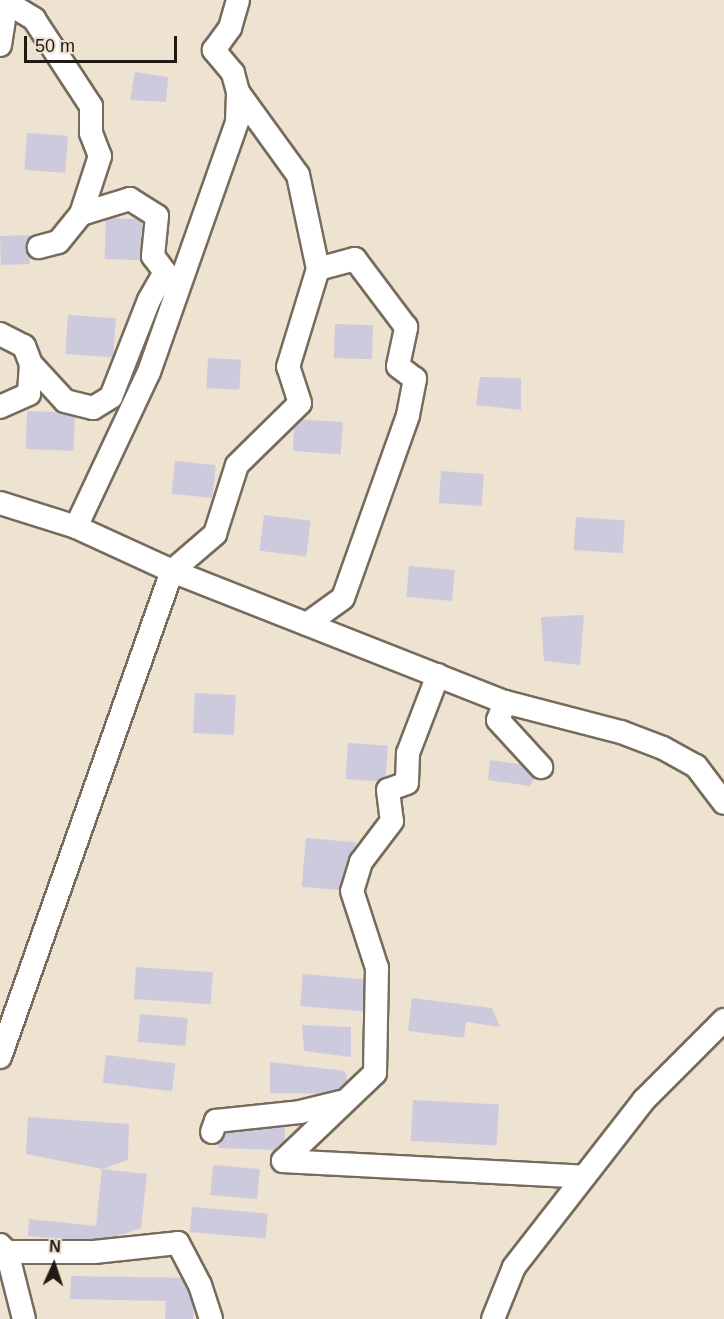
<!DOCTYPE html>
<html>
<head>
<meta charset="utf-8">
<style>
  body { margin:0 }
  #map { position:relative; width:724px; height:1319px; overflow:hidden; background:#eee2d0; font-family:Arial,sans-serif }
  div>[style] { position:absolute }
  .building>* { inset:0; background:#cdcade; transform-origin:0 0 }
  .roads { filter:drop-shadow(2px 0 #766b5c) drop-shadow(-2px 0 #766b5c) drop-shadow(0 2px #766b5c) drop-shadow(0 -2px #766b5c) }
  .street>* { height:22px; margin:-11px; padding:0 11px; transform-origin:11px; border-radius:11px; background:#fff }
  span { translate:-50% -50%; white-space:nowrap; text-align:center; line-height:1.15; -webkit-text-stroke:5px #eee2d0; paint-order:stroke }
  .north { position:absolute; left:24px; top:1235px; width:60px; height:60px; -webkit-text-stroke:4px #eee2d0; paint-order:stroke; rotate:3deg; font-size:16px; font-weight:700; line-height:24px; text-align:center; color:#1f1a14 }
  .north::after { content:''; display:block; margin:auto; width:21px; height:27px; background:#1f1a14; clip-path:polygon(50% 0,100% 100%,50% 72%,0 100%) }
  .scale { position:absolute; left:24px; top:36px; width:153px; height:27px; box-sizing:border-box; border:3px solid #1f1a14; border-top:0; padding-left:8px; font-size:18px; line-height:21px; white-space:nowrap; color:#1f1a14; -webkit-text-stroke:4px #eee2d0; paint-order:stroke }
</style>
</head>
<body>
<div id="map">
  <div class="building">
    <div style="clip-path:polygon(135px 72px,168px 77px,166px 102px,130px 100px)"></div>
    <div style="left:27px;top:133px;width:41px;height:37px;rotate:4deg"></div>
    <div style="left:106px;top:218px;width:36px;height:41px;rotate:2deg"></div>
    <div style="left:29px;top:235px;width:29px;height:29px;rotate:88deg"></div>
    <div style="left:68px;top:315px;width:48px;height:39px;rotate:4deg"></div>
    <div style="left:335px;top:324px;width:38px;height:34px;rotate:2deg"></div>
    <div style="left:208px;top:358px;width:33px;height:30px;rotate:3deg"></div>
    <div style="clip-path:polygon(480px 377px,521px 378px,521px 410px,476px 405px)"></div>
    <div style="left:27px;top:411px;width:48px;height:38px;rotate:2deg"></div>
    <div style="left:295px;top:419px;width:48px;height:32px;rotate:4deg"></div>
    <div style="left:175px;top:461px;width:41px;height:33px;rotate:6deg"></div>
    <div style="left:441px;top:471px;width:43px;height:32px;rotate:4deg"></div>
    <div style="left:264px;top:515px;width:47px;height:36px;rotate:7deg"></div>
    <div style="left:576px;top:517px;width:49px;height:33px;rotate:4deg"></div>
    <div style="left:409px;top:566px;width:46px;height:31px;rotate:5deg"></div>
    <div style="clip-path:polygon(584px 615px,580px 665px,544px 661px,541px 617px)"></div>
    <div style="left:195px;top:693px;width:41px;height:40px;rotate:3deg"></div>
    <div style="left:348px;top:743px;width:40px;height:36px;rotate:4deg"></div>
    <div style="clip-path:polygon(490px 760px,541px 767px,530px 786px,488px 780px)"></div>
    <div style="left:306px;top:838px;width:50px;height:49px;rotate:5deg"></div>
    <div style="left:136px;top:967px;width:77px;height:32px;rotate:4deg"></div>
    <div style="left:303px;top:974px;width:76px;height:32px;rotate:5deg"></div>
    <div style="clip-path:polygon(412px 998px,492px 1008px,500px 1027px,466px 1022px,464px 1038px,408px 1031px)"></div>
    <div style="left:140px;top:1014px;width:48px;height:28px;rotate:5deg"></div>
    <div style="clip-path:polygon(302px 1025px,351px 1027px,351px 1057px,304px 1051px)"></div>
    <div style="left:106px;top:1055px;width:70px;height:28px;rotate:7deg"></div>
    <div style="clip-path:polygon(270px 1062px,345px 1071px,351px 1094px,270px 1093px)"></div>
    <div style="left:413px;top:1100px;width:86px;height:41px;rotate:3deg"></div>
    <div style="clip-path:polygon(28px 1117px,129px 1124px,128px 1160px,102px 1169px,26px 1154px)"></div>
    <div style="left:219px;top:1125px;width:66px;height:23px;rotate:2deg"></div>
    <div style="left:213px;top:1165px;width:47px;height:30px;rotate:5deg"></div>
    <div style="clip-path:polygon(102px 1169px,147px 1174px,141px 1228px,96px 1243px,28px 1236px,29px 1219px,96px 1226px)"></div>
    <div style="left:192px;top:1207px;width:76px;height:25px;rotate:5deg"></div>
    <div style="clip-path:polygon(71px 1276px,194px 1278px,193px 1319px,165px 1319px,166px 1301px,70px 1299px)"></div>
  </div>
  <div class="roads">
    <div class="street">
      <div style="left:6px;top:2px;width:33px;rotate:31deg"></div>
      <div style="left:34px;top:19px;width:104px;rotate:56.8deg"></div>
      <div style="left:91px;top:106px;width:27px;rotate:90deg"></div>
      <div style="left:91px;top:133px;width:25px;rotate:69deg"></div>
      <div style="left:100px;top:156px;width:61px;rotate:108.1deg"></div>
      <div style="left:0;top:45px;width:46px;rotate:-81.2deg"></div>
      <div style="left:0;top:334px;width:27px;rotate:27deg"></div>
      <div style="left:24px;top:346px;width:19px;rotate:69deg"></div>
      <div style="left:31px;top:364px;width:30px;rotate:94deg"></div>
      <div style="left:29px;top:394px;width:32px;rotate:156deg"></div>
      <div style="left:31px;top:364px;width:50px;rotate:47.4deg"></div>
      <div style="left:65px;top:401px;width:29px;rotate:14deg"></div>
      <div style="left:93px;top:408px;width:21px;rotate:-31deg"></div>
      <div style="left:111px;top:397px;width:104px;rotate:-68.6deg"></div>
      <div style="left:149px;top:300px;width:32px;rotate:-60deg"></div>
      <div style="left:165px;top:272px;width:20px;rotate:-127deg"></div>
      <div style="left:153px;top:256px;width:40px;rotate:-84.3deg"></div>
      <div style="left:157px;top:216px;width:32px;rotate:-148deg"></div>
      <div style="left:130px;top:199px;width:51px;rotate:163deg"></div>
      <div style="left:81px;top:214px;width:36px;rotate:129deg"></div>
      <div style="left:58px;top:242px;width:20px;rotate:165deg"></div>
      <div style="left:0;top:503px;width:80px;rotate:17.5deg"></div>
      <div style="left:76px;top:527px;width:106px;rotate:24.6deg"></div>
      <div style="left:172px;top:571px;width:358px;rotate:21.5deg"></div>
      <div style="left:505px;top:702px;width:120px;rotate:14.5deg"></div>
      <div style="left:621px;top:732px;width:45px;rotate:20.9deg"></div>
      <div style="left:663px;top:748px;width:38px;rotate:29deg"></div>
      <div style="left:696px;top:766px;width:46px;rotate:52.9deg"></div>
      <div style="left:76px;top:527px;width:171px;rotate:-64.8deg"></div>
      <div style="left:149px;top:372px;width:265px;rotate:-70.6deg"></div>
      <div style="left:237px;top:122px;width:30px;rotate:-88deg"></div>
      <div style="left:238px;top:92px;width:20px;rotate:-105deg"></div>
      <div style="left:233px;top:73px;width:30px;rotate:-130deg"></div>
      <div style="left:214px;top:50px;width:27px;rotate:-54deg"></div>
      <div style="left:230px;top:28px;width:29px;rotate:-74deg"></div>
      <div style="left:307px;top:624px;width:44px;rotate:-35.8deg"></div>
      <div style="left:343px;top:598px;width:194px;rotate:-70.4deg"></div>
      <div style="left:408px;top:415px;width:37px;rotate:-79deg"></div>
      <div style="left:415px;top:379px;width:21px;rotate:-143deg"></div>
      <div style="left:398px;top:366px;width:40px;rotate:-78deg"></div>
      <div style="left:406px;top:327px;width:85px;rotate:-126.9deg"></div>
      <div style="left:355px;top:259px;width:38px;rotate:165deg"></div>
      <div style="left:438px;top:675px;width:84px;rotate:111deg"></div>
      <div style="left:408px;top:753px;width:30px;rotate:92deg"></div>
      <div style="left:407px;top:783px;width:20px;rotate:160deg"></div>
      <div style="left:388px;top:790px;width:31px;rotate:83deg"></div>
      <div style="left:392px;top:821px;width:51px;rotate:127.1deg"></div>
      <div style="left:361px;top:862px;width:30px;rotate:107deg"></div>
      <div style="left:352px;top:891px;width:81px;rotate:72deg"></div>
      <div style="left:377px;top:968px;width:105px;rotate:91.1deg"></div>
      <div style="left:375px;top:1073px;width:127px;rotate:136.3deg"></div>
      <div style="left:283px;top:1161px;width:301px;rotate:3deg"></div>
      <div style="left:505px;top:702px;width:19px;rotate:111deg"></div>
      <div style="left:498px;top:720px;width:64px;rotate:47.5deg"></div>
      <div style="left:0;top:1057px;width:516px;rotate:-70.51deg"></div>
      <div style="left:172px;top:571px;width:57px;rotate:-40.7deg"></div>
      <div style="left:215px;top:534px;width:72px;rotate:-72.3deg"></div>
      <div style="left:237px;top:465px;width:88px;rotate:-44.5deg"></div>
      <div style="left:300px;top:403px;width:38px;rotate:-108deg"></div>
      <div style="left:288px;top:367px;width:102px;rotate:-73deg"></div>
      <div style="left:318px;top:269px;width:96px;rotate:-102deg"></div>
      <div style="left:298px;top:175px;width:102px;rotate:-125.9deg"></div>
      <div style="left:212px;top:1132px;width:12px;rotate:-70deg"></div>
      <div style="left:216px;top:1121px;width:84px;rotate:-6.1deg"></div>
      <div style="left:300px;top:1112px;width:41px;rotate:-14deg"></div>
      <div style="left:0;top:1245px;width:10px;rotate:45deg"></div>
      <div style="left:7px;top:1252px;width:87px"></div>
      <div style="left:94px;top:1252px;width:84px;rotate:-6.1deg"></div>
      <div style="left:178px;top:1243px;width:47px;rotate:62.4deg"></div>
      <div style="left:200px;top:1285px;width:36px;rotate:72deg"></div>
      <div style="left:7px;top:1252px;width:69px;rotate:75.8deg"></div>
      <div style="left:493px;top:1319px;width:56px;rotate:-68deg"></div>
      <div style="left:514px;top:1267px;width:212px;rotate:-52.1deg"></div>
      <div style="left:644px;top:1100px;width:113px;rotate:-45deg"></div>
    </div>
  </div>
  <div class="north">N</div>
  <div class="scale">50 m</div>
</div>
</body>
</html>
